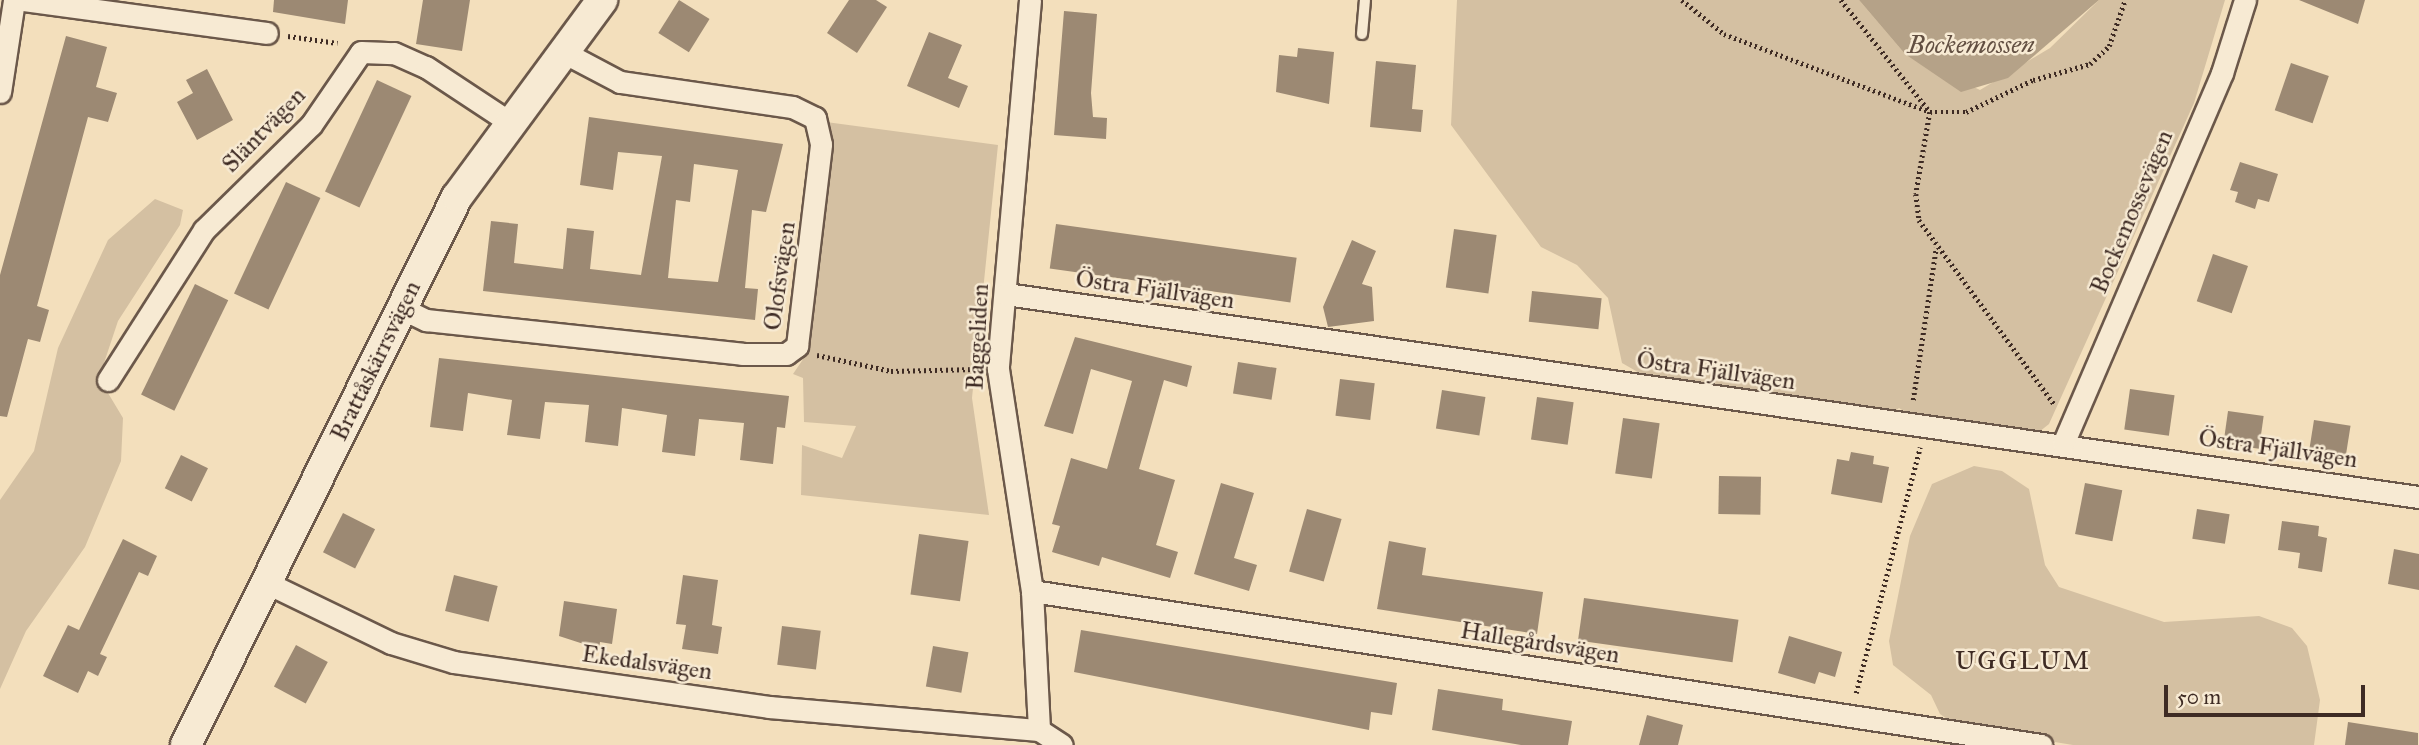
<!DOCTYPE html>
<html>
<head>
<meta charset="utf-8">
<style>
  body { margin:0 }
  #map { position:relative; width:2419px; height:745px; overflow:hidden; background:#f3dfbc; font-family:"IM FELL Great Primer",serif }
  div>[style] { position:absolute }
  .green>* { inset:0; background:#d4c0a2 }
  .water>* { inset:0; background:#b5a288 }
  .building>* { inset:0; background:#9c8973; transform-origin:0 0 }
  .path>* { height:4.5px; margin-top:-2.25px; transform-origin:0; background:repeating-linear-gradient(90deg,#3e2b24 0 2px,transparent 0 5.5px) }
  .roads { filter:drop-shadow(2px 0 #6b584a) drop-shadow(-2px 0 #6b584a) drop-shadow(0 2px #6b584a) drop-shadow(0 -2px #6b584a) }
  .lane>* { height:10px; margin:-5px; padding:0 5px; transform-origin:5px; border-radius:5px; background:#f7ead3 }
  .street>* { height:21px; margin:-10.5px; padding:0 10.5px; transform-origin:10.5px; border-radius:10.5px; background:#f7ead3 }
  .secondary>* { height:30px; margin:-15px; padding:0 15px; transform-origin:15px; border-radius:15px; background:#f7ead3 }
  span { translate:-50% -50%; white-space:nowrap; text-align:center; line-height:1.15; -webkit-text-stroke:5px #f7ead3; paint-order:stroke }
  .street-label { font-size:24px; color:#3e2b24 }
  .water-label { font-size:26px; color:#624f42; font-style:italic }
  .neighbourhood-label { font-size:26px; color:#3e2b24; letter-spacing:2px }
  .scale { position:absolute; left:2164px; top:685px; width:201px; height:32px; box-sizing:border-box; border:4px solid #3e2b24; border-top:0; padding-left:9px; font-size:21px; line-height:24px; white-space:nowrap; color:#3e2b24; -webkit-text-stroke:5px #f7ead3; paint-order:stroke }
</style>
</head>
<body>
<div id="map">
  <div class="green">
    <div style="clip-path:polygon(1457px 0,1859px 0,1905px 54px,1980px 90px,2050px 48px,2099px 0,2225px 0,2194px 103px,2049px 424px,2039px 432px,1918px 420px,1899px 408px,1890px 415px,1657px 383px,1622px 363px,1608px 298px,1577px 265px,1541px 247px,1451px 125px)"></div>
    <div style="clip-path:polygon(826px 122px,998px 145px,972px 398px,989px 515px,801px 495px,802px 445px,842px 458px,856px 426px,804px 422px,803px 378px,793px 374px,810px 349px)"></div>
    <div style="clip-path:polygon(155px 199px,183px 210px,180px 225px,118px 321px,104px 363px,105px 388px,123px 418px,121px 461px,85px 547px,26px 631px,0 689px,0 500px,34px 451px,58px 348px,108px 240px)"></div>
    <div style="clip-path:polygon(1974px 466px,2002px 471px,2029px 489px,2045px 565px,2059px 587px,2164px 622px,2259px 616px,2292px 628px,2307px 646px,2320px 700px,2314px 745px,2073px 745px,1957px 726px,1940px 714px,1931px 695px,1893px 665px,1889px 641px,1910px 536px,1932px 484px)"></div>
  </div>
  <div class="water">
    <div style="clip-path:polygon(1859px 0,2099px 0,2008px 78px,1961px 92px,1905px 54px)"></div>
  </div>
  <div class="building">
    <div style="clip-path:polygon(274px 0,348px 0,345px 24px,273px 12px)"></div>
    <div style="clip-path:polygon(423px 0,470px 0,462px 51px,416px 44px)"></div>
    <div style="left:679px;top:0;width:36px;height:39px;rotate:32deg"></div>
    <div style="clip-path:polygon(849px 0,876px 0,887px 7px,857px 53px,827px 33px)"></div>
    <div style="clip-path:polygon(2299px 0,2365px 0,2358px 24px)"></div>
    <div style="clip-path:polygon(1064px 11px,1097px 14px,1091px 93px,1093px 117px,1107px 118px,1106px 139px,1054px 135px)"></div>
    <div style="clip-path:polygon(929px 32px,962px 45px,948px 78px,968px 86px,959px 108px,907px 86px)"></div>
    <div style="clip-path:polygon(66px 36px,107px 47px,96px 87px,117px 93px,108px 122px,88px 117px,37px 306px,49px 310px,40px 342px,28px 339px,7px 417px,0 416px,0 275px)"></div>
    <div style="clip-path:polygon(1298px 48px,1334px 52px,1329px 104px,1276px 92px,1279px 55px,1297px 57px)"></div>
    <div style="clip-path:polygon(1376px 61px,1416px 65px,1412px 109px,1423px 110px,1421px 132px,1370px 127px)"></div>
    <div style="left:2291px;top:63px;width:40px;height:50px;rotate:19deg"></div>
    <div style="clip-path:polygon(207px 69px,233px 120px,197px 140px,177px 102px,193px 93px,186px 80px)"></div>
    <div style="left:377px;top:80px;width:38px;height:123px;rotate:25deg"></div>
    <div style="clip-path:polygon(evenodd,589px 117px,783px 144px,766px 212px,752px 210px,745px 288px,758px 289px,755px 320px,483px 291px,491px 221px,518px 224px,514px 263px,563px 269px,567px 228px,594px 231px,590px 269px,641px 275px,662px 156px,618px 152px,613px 190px,580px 185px,589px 117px,694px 164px,738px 170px,718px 282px,668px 278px,676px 200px,690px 202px,694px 164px)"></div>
    <div style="clip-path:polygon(2240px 162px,2278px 174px,2269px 202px,2258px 199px,2255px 209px,2235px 202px,2238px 192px,2230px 190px)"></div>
    <div style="left:286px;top:182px;width:38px;height:123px;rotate:25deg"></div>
    <div style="left:1056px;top:224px;width:243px;height:45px;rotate:8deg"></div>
    <div style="left:1454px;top:229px;width:43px;height:59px;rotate:8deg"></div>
    <div style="clip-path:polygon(1352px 240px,1376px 251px,1362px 284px,1372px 287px,1374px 321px,1328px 327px,1323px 307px)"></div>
    <div style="left:2213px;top:254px;width:37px;height:50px;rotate:19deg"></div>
    <div style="left:195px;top:284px;width:37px;height:123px;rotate:26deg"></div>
    <div style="left:1532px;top:291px;width:70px;height:31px;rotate:6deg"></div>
    <div style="clip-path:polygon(1075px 337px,1192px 366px,1187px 387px,1164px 380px,1139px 469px,1175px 480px,1156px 545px,1178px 552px,1170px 578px,1102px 557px,1099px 566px,1052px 552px,1060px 526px,1052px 524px,1071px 458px,1107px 469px,1132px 381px,1091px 369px,1073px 434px,1044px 426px)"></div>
    <div style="clip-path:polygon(439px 358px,789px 396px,785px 428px,777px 427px,773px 464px,740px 460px,744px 423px,699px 419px,695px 456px,662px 452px,667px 415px,622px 408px,618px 446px,585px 442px,589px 405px,545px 402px,540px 439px,507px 435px,512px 400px,468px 393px,463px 431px,430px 427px)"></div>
    <div style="left:1238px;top:362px;width:39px;height:32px;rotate:9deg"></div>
    <div style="left:1340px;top:379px;width:35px;height:37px;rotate:7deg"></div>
    <div style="left:2130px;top:389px;width:45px;height:41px;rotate:8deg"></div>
    <div style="left:1442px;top:390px;width:44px;height:39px;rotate:9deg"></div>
    <div style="left:1537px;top:397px;width:37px;height:43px;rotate:8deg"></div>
    <div style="left:2228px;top:411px;width:36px;height:33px;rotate:8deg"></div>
    <div style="left:1623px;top:418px;width:37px;height:56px;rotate:8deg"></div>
    <div style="left:2314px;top:420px;width:37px;height:36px;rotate:9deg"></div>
    <div style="clip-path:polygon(1851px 452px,1874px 456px,1873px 464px,1889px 467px,1882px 503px,1831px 494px,1837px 459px,1849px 461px)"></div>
    <div style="left:181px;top:455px;width:30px;height:37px;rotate:26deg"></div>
    <div style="left:1719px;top:476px;width:42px;height:38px;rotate:1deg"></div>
    <div style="clip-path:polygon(1221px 483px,1254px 493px,1234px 558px,1257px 565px,1249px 591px,1194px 574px)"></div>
    <div style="left:2085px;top:483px;width:38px;height:52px;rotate:11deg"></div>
    <div style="left:1307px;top:509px;width:36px;height:65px;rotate:16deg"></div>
    <div style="left:2197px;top:509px;width:33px;height:30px;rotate:9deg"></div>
    <div style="left:343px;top:513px;width:36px;height:44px;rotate:27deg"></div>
    <div style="clip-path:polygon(2282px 521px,2319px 526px,2318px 536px,2327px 538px,2322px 572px,2298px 568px,2300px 553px,2278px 550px)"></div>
    <div style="left:919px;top:534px;width:50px;height:61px;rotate:8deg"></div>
    <div style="clip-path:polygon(123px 539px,157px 556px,148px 576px,139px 572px,100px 654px,107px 657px,98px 676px,88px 671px,78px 693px,43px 676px,68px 625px,79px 630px)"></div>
    <div style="clip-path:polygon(1389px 541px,1426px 548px,1422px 575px,1543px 592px,1537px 634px,1377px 609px)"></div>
    <div style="clip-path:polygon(2394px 549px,2419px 554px,2419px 590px,2388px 584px)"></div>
    <div style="left:454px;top:575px;width:45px;height:37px;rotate:14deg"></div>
    <div style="clip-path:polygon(683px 575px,718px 580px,712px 625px,722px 627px,718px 654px,682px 649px,686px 625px,676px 624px)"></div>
    <div style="left:1584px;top:598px;width:156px;height:43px;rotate:8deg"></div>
    <div style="clip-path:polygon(564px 601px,617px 609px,612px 644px,600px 642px,599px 649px,559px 636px)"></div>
    <div style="left:782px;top:626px;width:39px;height:39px;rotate:7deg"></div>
    <div style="clip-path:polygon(1081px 630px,1397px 683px,1392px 715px,1371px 712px,1369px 730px,1074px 672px)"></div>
    <div style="clip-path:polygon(1789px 636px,1842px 652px,1835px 677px,1819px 672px,1815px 684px,1778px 673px)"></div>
    <div style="left:296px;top:645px;width:36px;height:47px;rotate:28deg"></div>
    <div style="left:933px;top:646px;width:36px;height:41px;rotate:10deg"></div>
    <div style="clip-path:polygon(1438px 689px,1503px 699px,1502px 710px,1572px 721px,1568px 745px,1521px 745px,1432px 730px)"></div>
    <div style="clip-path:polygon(1647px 715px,1683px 725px,1678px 745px,1639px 745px)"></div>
    <div style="clip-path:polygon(2348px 722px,2418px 733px,2418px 745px,2345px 745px)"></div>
  </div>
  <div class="path">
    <div style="left:1682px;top:0;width:54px;rotate:39deg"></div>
    <div style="left:1724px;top:34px;width:220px;rotate:20.7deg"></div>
    <div style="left:1930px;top:112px;width:36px"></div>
    <div style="left:1966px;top:112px;width:74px;rotate:-25.5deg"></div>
    <div style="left:2033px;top:80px;width:59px;rotate:-15.7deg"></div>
    <div style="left:2090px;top:64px;width:26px;rotate:-43deg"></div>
    <div style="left:2109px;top:46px;width:49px;rotate:-70.8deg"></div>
    <div style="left:1841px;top:0;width:143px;rotate:51.5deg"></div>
    <div style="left:1930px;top:112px;width:83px;rotate:99.7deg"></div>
    <div style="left:1916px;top:194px;width:26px;rotate:83deg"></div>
    <div style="left:1919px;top:220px;width:230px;rotate:53.7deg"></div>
    <div style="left:288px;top:36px;width:50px;rotate:8deg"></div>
    <div style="left:817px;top:355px;width:76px;rotate:12.2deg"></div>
    <div style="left:891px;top:371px;width:86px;rotate:-1.3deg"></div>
    <div style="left:1913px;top:400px;width:154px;rotate:-81.4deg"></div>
    <div style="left:1856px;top:693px;width:254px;rotate:-75.4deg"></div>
  </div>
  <div class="roads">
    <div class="lane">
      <div style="left:1362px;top:34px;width:34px;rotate:-85deg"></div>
    </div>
    <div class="street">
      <div style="left:23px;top:0;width:246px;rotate:7.7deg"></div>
      <div style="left:1030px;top:0;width:370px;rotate:95deg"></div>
      <div style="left:998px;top:369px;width:225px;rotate:81.3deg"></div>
      <div style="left:1032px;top:591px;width:139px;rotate:87.1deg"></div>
      <div style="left:0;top:92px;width:93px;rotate:-81.3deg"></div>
      <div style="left:1006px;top:294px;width:1428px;rotate:8.18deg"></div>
      <div style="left:401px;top:308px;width:28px;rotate:26deg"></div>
      <div style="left:426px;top:320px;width:318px;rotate:6.1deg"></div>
      <div style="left:742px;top:354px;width:44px"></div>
      <div style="left:786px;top:354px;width:14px;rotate:-36deg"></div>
      <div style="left:797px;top:346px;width:203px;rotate:-83.2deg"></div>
      <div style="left:821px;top:144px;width:27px;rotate:-103deg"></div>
      <div style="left:815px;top:118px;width:25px;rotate:-154deg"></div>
      <div style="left:792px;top:107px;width:174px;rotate:-171.7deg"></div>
      <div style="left:620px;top:82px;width:64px;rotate:-152.2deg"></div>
      <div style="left:108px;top:380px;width:178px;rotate:-57.4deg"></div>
      <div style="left:204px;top:230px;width:150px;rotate:-44.5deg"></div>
      <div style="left:311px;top:125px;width:88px;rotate:-55.6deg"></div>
      <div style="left:361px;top:52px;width:33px;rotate:2deg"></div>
      <div style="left:394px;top:53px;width:35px;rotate:24deg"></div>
      <div style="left:426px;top:67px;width:98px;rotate:33.4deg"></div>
      <div style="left:2063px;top:444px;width:404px;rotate:-66.8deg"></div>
      <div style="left:2222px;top:73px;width:77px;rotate:-72.5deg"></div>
      <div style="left:265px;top:582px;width:140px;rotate:25.8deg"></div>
      <div style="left:391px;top:643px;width:66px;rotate:16.8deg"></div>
      <div style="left:454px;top:662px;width:318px;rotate:8.1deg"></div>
      <div style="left:769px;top:707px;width:271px;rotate:4.9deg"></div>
      <div style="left:1039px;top:730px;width:27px;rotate:33deg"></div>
      <div style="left:1032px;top:591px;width:1021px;rotate:8.68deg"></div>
    </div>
    <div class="secondary">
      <div style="left:186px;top:745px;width:611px;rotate:-63.69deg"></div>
      <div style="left:457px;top:197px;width:245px;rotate:-53.6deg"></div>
    </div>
  </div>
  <div class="street-label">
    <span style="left:264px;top:130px;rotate:-46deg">Släntvägen</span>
    <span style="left:2132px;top:212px;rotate:-67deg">Bockemossevägen</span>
    <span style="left:780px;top:276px;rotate:-82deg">Olofsvägen</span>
    <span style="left:1155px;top:290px;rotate:8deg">Östra Fjällvägen</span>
    <span style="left:978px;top:337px;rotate:-87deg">Baggeliden</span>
    <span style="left:376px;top:361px;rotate:-64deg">Brattåskärrsvägen</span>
    <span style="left:1716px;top:371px;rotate:8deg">Östra Fjällvägen</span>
    <span style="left:2278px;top:449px;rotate:8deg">Östra Fjällvägen</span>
    <span style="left:1540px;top:643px;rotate:9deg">Hallegårdsvägen</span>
    <span style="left:647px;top:663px;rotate:8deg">Ekedalsvägen</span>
  </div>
  <div class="water-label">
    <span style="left:1971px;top:45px">Bockemossen</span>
  </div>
  <div class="neighbourhood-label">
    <span style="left:2023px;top:661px">UGGLUM</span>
  </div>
  <div class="scale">50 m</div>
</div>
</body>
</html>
